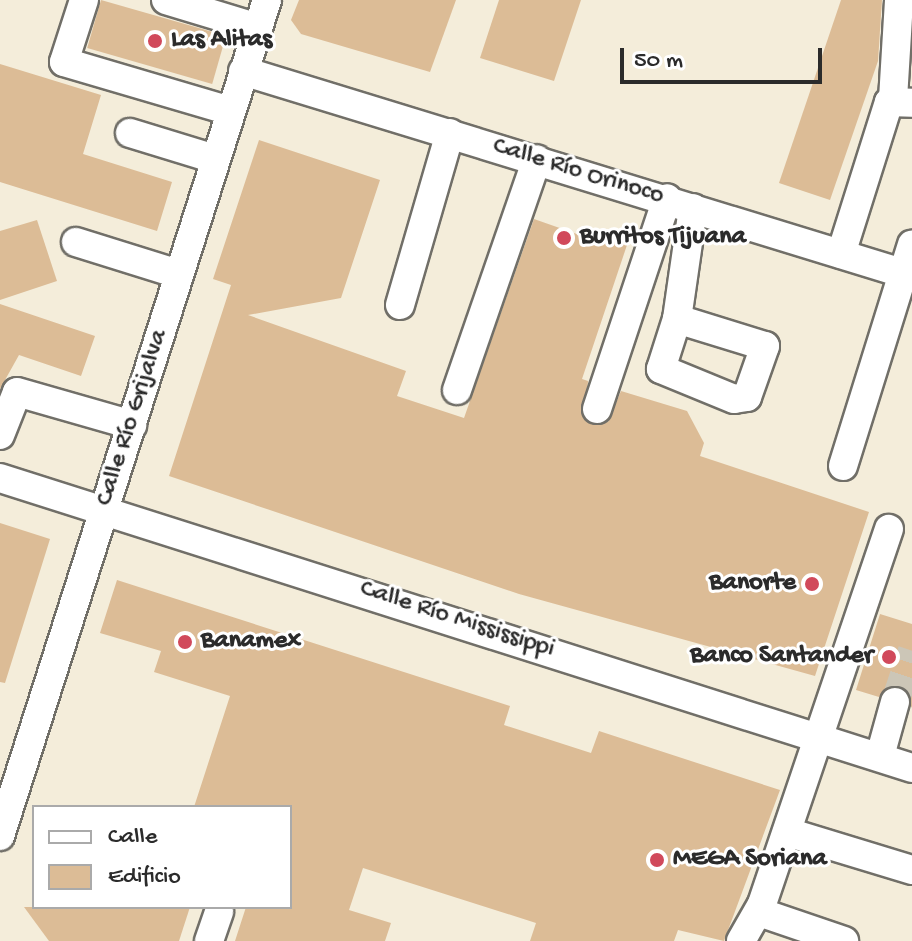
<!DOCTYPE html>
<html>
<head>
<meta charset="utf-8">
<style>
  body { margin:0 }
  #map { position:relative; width:912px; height:941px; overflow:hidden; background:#f4edda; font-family:"Gochi Hand",sans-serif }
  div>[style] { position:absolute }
  .building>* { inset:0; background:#dcbc96; transform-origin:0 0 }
  .minor-tunnel>* { height:28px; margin-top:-14px; transform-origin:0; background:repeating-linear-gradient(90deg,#ccc6b7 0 28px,transparent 0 42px) }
  .roads { filter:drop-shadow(2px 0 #716f68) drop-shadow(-2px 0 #716f68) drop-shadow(0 2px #716f68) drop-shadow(0 -2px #716f68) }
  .minor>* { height:28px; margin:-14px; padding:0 14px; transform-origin:14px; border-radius:14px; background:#fff }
  .dots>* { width:22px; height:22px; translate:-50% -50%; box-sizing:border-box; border:4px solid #fff; border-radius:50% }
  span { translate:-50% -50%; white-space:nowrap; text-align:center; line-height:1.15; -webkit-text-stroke:6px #fff; paint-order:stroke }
  .poi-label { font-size:26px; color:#2b2b2b; font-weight:700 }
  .left { translate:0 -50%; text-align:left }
  .right { translate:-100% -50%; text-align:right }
  .street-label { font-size:26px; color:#2b2b2b }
  .legend { position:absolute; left:32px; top:805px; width:260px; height:104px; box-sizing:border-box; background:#fff; border:2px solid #aaa; margin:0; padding:10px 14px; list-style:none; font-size:24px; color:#2b2b2b }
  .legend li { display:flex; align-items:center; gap:16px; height:40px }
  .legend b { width:40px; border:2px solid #aaa }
  .scale { position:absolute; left:620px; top:48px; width:202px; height:36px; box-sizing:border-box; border:4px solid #2b2b2b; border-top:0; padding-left:10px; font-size:24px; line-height:28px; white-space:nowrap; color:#2b2b2b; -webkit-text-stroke:6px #fff; paint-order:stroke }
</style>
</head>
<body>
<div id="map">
  <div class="building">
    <div style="left:101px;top:0;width:130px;height:50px;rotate:16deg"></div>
    <div style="clip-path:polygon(299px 0,456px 0,430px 72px,301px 34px,291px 20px)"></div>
    <div style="clip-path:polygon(499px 0,581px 0,554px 81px,480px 58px)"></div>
    <div style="clip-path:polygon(841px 0,882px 0,878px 61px,830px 200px,779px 183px)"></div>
    <div style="clip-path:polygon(0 64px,101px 95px,83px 154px,172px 182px,157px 231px,0 182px)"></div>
    <div style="clip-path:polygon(259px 140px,380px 180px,341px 298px,248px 315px,406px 371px,397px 396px,464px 418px,534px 219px,591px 239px,593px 231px,628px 242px,582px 379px,588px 381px,585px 421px,608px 422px,621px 391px,687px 411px,704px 443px,700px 456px,869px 512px,815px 676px,519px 594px,169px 476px,231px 285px,213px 279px)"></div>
    <div style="clip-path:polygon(37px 220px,57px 281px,0 300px,0 231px)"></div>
    <div style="clip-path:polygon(0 304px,95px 336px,81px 376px,19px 355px,0 389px)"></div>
    <div style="clip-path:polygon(0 523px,50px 539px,5px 683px,0 682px)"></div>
    <div style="clip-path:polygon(117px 580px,510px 706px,504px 725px,591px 753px,599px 731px,780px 790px,724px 941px,678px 930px,674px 941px,530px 941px,536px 923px,363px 868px,349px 910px,391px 923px,385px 941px,235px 941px,246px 907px,290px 907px,290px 807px,194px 807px,230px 696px,154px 672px,161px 651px,100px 633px)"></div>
    <div style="clip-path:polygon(880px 614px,912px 624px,912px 708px,900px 686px,879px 697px,856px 690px)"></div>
    <div style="clip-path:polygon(24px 907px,190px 907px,179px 941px,49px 941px)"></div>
  </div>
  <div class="minor-tunnel">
    <div style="left:895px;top:702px;width:54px;rotate:-71.6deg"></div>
  </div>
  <div class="roads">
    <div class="minor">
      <div style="left:84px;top:0;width:65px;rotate:107.9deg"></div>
      <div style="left:64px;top:62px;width:174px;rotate:16.4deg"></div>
      <div style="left:166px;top:0;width:96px;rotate:16.9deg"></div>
      <div style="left:243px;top:71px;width:700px;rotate:17.04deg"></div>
      <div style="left:893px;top:99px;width:99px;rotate:-86.5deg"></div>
      <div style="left:130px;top:133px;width:89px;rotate:17deg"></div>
      <div style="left:76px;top:242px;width:108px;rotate:17.3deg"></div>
      <div style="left:841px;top:254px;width:159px;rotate:-72.5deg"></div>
      <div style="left:889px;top:102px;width:23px;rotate:2deg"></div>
      <div style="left:400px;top:305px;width:179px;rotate:-73.8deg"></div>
      <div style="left:677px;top:319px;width:92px;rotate:17.1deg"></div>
      <div style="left:765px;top:346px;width:54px;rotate:109.4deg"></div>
      <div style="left:747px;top:397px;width:13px;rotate:171deg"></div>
      <div style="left:734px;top:399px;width:79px;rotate:-157.7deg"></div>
      <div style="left:661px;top:369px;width:52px;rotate:-72.3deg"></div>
      <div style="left:677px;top:319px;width:112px;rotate:-81.8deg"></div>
      <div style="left:457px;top:390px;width:244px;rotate:-70.9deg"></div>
      <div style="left:597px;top:409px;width:222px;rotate:-71.6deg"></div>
      <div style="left:0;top:435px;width:46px;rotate:-68.4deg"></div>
      <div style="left:17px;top:392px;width:120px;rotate:16deg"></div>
      <div style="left:843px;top:466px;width:232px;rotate:-72.7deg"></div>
      <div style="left:0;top:478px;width:957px;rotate:17.64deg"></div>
      <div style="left:880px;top:756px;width:56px;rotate:-74.5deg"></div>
      <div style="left:787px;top:832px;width:131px;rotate:16.9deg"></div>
      <div style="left:0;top:836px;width:878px;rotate:-72.29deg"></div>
      <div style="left:759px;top:912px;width:90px;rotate:18.8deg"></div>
      <div style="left:209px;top:941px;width:31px;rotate:-71deg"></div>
      <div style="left:741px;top:941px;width:43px;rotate:-60.4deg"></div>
      <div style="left:762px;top:904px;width:396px;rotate:-71.3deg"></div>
    </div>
  </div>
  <div class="dots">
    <div style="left:155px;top:41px;background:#d1495b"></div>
    <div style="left:564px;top:238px;background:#d1495b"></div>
    <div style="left:812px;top:584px;background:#d1495b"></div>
    <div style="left:185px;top:642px;background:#d1495b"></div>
    <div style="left:889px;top:657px;background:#d1495b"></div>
    <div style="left:657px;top:860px;background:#d1495b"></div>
  </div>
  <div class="poi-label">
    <span class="left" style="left:171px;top:41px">Las Alitas</span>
    <span class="left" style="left:580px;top:238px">Burritos Tijuana</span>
    <span class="right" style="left:796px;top:584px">Banorte</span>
    <span class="left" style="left:201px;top:642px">Banamex</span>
    <span class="right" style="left:873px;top:657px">Banco Santander</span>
    <span class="left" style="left:673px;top:860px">MEGA Soriana</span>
  </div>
  <div class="street-label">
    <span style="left:578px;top:172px;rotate:17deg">Calle Río Orinoco</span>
    <span style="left:133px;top:418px;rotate:-72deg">Calle Río Grijalva</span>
    <span style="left:457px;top:620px;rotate:18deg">Calle Río Mississippi</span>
  </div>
  <ul class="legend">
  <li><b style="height:10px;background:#fff"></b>Calle</li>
  <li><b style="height:22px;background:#dcbc96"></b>Edificio</li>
  </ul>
  <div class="scale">50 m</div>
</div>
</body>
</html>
